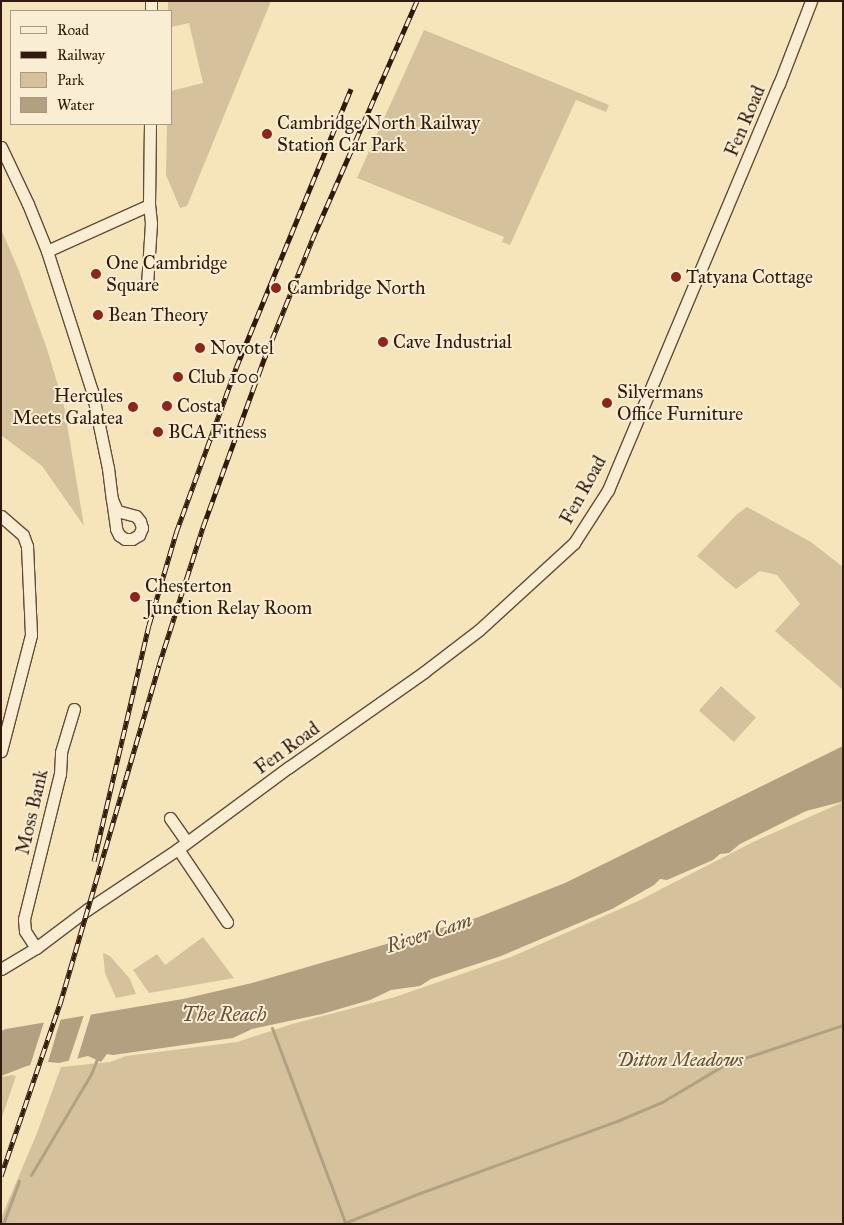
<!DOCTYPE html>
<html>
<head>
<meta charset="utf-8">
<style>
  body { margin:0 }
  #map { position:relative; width:844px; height:1225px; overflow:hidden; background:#f6e5bb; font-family:"IM FELL Great Primer",serif }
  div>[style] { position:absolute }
  .green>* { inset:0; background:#d5c29d; transform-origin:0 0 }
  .water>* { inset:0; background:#b3a080 }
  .pier>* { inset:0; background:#f6e5bb }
  .stream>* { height:3px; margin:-1.5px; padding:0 1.5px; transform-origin:1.5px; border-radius:1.5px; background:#b3a080 }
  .roads { filter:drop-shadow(1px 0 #624d38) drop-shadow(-1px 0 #624d38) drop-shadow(0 1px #624d38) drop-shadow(0 -1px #624d38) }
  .minor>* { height:11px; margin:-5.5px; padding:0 5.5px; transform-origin:5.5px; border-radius:5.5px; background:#f9eed3 }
  .rail>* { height:5px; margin-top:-2.5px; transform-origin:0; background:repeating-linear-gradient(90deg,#f9eed3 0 9px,#311a0c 0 18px); box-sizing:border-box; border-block:1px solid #311a0c }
  .dots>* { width:14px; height:14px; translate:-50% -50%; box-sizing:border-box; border:2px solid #f9eed3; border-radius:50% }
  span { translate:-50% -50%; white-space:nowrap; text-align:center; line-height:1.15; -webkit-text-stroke:4px #f9eed3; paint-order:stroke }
  .street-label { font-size:19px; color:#311a0c }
  .poi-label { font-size:19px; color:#311a0c }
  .left { translate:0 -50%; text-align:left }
  .right { translate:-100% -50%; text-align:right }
  .park-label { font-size:19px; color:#624c38; font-style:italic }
  .water-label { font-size:20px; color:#65503a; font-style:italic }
  .frame { position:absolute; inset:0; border:2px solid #311a0c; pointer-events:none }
  .legend { position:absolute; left:10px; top:10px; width:162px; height:115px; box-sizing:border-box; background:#f9eed3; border:1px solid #a99983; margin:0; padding:6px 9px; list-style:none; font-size:15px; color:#311a0c }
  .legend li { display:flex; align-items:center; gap:10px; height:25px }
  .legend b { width:25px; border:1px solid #a99983 }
</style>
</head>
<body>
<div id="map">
  <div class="green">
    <div style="clip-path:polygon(168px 1px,271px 1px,187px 206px,180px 208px,166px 175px,167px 124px,171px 124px,171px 91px,203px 83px,189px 23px,171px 27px,171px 11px,168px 11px)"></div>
    <div style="clip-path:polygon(424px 30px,609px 105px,606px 112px,576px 100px,510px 245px,502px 242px,504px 237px,357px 178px)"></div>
    <div style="clip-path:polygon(1px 229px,19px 271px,48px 352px,64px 406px,84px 526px,42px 466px,1px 435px)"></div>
    <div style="clip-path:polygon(747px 507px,811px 542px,843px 567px,843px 690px,775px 631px,800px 604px,777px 575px,760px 571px,736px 589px,697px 556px,736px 515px)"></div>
    <div style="left:721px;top:686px;width:47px;height:33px;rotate:42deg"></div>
    <div style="clip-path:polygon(843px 802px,843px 1224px,1px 1224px,1px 1218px,37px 1133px,61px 1067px,110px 1062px,126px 1056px,237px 1042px,292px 1024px,395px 997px,511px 957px,636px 902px,753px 842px)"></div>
    <div style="clip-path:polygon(203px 937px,234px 978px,149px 993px,133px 970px,157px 954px,165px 965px)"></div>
    <div style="clip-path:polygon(103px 953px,110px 956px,130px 979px,136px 994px,116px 998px,105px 973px)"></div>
    <div style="clip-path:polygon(12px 1075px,16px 1076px,1px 1120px,1px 1077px)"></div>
  </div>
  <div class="water">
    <div style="clip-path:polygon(843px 746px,843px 801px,841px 802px,806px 811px,740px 844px,729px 853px,720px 854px,713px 860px,667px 880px,660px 879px,654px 885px,612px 909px,501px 956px,431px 979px,420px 986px,391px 990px,370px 1000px,322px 1014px,252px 1029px,233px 1038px,113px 1055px,107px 1054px,101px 1062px,88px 1056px,59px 1063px,48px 1062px,27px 1066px,1px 1076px,1px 1031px,6px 1029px,183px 999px,252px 983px,476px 918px,565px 883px)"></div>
  </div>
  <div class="pier">
    <div style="clip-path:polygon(92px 1011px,76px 1063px,68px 1063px,85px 1012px)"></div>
    <div style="clip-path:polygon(61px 1018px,48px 1062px,30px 1066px,44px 1022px)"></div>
  </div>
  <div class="stream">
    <div style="left:272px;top:1028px;width:207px;rotate:69.4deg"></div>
    <div style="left:31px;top:1175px;width:117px;rotate:-59.3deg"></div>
    <div style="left:91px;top:1074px;width:16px;rotate:-68deg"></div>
    <div style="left:3px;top:1224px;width:46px;rotate:-69.6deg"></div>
    <div style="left:342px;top:1224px;width:84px;rotate:-21.7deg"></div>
    <div style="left:420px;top:1193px;width:210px;rotate:-20.1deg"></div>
    <div style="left:617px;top:1121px;width:49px;rotate:-22.9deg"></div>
    <div style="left:662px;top:1102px;width:72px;rotate:-30.8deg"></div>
    <div style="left:724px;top:1065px;width:126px;rotate:-18.6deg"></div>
  </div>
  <div class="roads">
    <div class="minor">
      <div style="left:151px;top:11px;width:10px;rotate:-90deg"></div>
      <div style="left:1px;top:147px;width:63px;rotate:64.7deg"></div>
      <div style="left:28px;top:204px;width:51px;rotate:68deg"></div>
      <div style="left:47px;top:251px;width:147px;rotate:72.2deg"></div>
      <div style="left:92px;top:391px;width:79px;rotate:78.3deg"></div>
      <div style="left:108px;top:468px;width:31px;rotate:83deg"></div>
      <div style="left:112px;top:499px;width:30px;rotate:82deg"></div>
      <div style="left:116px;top:529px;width:7px;rotate:63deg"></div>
      <div style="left:119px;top:535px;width:7px;rotate:34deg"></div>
      <div style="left:125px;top:539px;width:7px"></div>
      <div style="left:132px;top:539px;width:8px;rotate:-30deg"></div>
      <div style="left:139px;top:535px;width:8px;rotate:-67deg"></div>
      <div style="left:142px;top:528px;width:7px;rotate:-106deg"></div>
      <div style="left:140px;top:521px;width:6px;rotate:-129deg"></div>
      <div style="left:136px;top:516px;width:20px;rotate:-165deg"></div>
      <div style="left:117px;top:511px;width:13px;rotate:-113deg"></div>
      <div style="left:47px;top:251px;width:112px;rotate:-24.3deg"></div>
      <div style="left:147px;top:285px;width:62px;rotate:-86.3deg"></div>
      <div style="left:151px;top:223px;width:18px;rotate:-96deg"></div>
      <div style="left:149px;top:205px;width:81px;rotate:-89.3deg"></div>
      <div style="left:1px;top:516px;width:29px;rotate:41deg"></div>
      <div style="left:23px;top:535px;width:12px;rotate:70deg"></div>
      <div style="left:27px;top:546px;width:89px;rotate:87.4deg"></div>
      <div style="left:31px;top:635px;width:120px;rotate:104.5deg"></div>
      <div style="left:170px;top:818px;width:29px;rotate:55deg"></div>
      <div style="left:178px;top:849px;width:88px;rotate:56.1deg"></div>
      <div style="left:36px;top:948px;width:20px;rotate:-123deg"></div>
      <div style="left:25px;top:931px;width:12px;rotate:-95deg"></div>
      <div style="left:24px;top:919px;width:149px;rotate:-76.1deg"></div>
      <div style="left:60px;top:774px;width:22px;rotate:-87deg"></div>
      <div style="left:61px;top:752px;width:45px;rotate:-73.2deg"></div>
      <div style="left:1px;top:969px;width:41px;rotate:-31deg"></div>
      <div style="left:36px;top:948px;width:65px;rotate:-36.9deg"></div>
      <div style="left:88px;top:909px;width:108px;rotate:-33.7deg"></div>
      <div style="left:178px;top:849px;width:138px;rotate:-36.5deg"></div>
      <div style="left:289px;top:767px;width:165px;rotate:-35.1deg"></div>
      <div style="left:424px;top:672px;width:69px;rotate:-37.4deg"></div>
      <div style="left:479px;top:630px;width:129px;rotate:-42.5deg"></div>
      <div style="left:574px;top:543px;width:63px;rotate:-57.3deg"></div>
      <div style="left:608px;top:490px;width:441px;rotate:-67.2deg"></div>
      <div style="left:779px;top:84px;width:89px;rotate:-68.9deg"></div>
    </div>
  </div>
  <div class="rail">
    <div style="left:94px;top:861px;width:242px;rotate:-76.9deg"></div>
    <div style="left:149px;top:625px;width:96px;rotate:-73.6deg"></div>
    <div style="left:176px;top:533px;width:176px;rotate:-70deg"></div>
    <div style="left:236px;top:368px;width:302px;rotate:-67.6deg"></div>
    <div style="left:1px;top:1176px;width:182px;rotate:-71.1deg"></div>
    <div style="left:60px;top:1004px;width:353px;rotate:-73.7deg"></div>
    <div style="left:159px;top:665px;width:145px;rotate:-72.3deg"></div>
    <div style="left:203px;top:527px;width:181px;rotate:-70deg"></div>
    <div style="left:265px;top:357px;width:126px;rotate:-68.1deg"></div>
    <div style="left:312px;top:240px;width:261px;rotate:-66.3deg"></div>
  </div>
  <div class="dots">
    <div style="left:267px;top:134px;background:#8f2418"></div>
    <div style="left:96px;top:274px;background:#8f2418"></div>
    <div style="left:676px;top:277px;background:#8f2418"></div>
    <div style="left:276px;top:288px;background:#8f2418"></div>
    <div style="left:98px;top:315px;background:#8f2418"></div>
    <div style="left:383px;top:342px;background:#8f2418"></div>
    <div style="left:200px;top:348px;background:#8f2418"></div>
    <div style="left:178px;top:377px;background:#8f2418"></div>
    <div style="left:607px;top:403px;background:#8f2418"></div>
    <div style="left:167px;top:406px;background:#8f2418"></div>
    <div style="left:133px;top:407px;background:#8f2418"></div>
    <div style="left:158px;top:432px;background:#8f2418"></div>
    <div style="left:135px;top:597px;background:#8f2418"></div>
  </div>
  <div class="street-label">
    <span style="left:745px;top:121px;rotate:-67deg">Fen Road</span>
    <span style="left:583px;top:490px;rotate:-61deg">Fen Road</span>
    <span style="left:287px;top:748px;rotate:-36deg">Fen Road</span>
    <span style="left:32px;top:812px;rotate:-77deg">Moss Bank</span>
  </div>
  <div class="poi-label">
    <span class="left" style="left:277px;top:134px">Cambridge North Railway<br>Station Car Park</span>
    <span class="left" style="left:106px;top:274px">One Cambridge<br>Square</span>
    <span class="left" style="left:686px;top:277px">Tatyana Cottage</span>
    <span class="left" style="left:287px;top:288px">Cambridge North</span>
    <span class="left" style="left:108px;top:315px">Bean Theory</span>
    <span class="left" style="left:393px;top:342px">Cave Industrial</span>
    <span class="left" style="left:210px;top:348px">Novotel</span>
    <span class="left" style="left:188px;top:377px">Club 100</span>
    <span class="left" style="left:617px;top:403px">Silvermans<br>Office Furniture</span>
    <span class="right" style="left:123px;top:407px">Hercules<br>Meets Galatea</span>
    <span class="left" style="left:177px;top:406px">Costa</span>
    <span class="left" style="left:168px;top:432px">BCA Fitness</span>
    <span class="left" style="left:145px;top:597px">Chesterton<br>Junction Relay Room</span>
  </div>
  <div class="park-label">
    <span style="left:680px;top:1060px">Ditton Meadows</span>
  </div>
  <div class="water-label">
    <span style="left:429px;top:933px;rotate:-18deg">River Cam</span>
    <span style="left:224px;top:1014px">The Reach</span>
  </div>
  <div class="frame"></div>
  <ul class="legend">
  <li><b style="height:6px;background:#f9eed3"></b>Road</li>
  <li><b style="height:6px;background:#311a0c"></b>Railway</li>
  <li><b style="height:14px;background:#d5c29d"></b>Park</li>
  <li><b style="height:14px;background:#b3a080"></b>Water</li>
  </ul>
</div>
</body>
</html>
